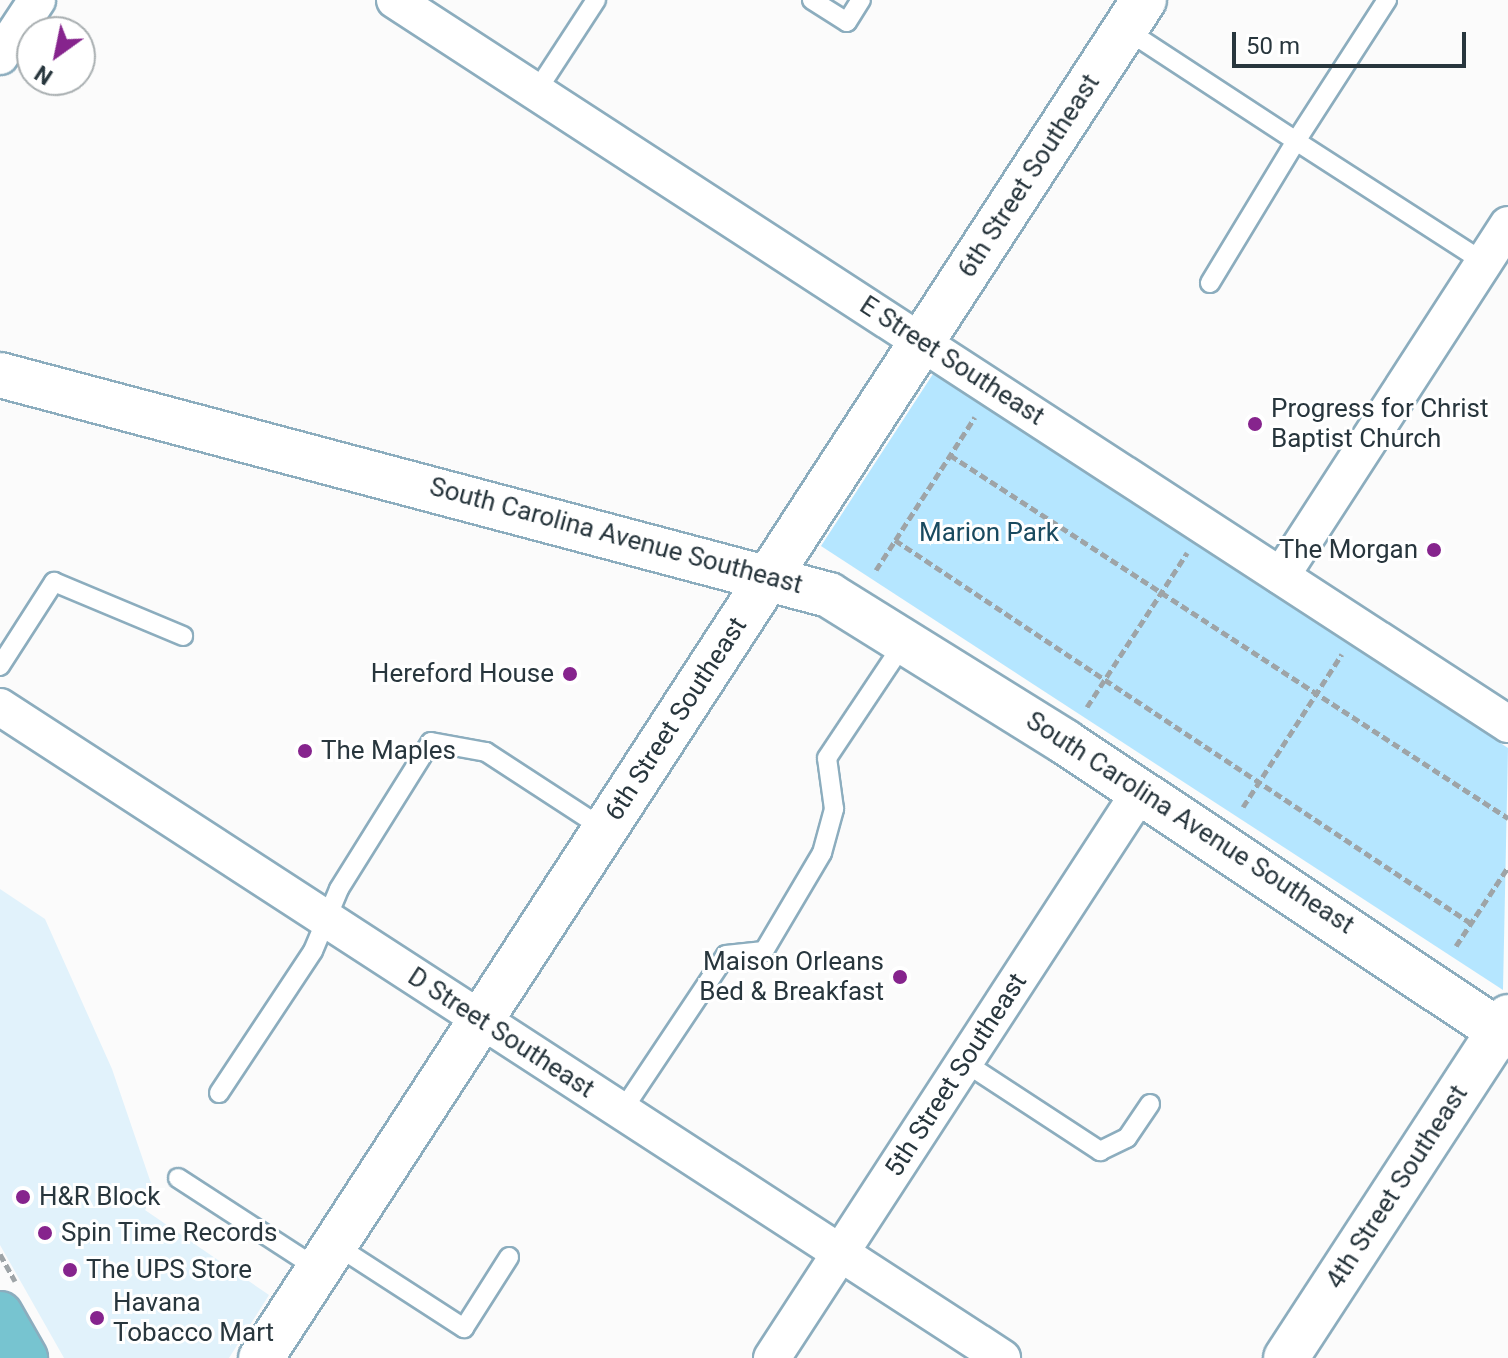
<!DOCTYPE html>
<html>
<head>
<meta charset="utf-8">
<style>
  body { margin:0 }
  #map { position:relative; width:1508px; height:1358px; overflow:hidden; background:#fbfbfb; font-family:Roboto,sans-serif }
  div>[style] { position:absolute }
  .built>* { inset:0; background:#e1f2fb }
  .green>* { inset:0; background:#b5e6ff }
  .path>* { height:5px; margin-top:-2.5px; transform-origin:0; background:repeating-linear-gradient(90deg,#9ea4a7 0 8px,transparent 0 12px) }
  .roads { filter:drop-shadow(2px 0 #8cadbe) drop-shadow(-2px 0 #8cadbe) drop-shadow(0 2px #8cadbe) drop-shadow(0 -2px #8cadbe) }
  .service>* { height:18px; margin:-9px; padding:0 9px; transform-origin:9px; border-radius:9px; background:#fff }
  .minor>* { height:36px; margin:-18px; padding:0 18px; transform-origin:18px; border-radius:18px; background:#fff }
  .tertiary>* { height:44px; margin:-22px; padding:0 22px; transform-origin:22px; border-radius:22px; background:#fff }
  .primary>* { height:44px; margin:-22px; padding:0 22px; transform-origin:22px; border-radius:22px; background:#77c4d0 }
  .dots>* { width:22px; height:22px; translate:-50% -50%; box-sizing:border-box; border:4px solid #fff; border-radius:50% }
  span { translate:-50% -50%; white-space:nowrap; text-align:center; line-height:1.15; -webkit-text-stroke:6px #fff; paint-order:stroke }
  .street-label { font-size:26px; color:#28363d }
  .poi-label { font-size:26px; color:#28363d }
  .left { translate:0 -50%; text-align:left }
  .right { translate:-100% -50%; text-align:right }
  .park-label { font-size:26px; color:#194a5f }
  .north { position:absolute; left:16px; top:16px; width:80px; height:80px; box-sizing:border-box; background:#fff; border:2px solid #a9afb1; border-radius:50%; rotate:213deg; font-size:22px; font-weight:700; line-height:32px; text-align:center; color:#28363d }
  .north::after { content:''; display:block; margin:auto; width:28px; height:36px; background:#86248d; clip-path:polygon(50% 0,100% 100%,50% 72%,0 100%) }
  .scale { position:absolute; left:1232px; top:32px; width:234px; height:36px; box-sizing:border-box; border:4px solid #28363d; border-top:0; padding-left:10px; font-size:24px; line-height:28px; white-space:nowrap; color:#28363d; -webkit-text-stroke:6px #fff; paint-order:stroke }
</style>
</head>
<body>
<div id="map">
  <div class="built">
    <div style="clip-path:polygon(0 889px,45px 919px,112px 1069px,155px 1195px,145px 1210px,269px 1295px,229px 1358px,64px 1358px,0 1245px)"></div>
  </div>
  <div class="green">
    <div style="clip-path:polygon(933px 374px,1508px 748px,1503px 990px,821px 546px)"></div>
  </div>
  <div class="path">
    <div style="left:950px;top:455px;width:666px;rotate:33.05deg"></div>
    <div style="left:895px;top:540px;width:693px;rotate:33.64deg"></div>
    <div style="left:876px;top:570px;width:182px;rotate:-57.1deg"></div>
    <div style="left:1087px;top:707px;width:184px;rotate:-57deg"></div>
    <div style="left:1243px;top:807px;width:182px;rotate:-57.1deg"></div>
    <div style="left:1456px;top:946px;width:95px;rotate:-56.6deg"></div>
    <div style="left:0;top:1254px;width:31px;rotate:61deg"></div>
  </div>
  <div class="roads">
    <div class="service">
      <div style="left:812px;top:0;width:41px;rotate:32.2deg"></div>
      <div style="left:847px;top:22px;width:26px;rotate:-58deg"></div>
      <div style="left:1125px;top:29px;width:204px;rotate:33.2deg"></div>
      <div style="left:1296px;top:141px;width:168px;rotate:-57.2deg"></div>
      <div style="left:536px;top:92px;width:110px;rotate:-56.9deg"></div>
      <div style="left:1210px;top:283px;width:166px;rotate:-58.8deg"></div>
      <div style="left:1296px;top:141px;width:224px;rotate:32.8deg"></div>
      <div style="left:0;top:666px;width:100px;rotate:-57.3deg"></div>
      <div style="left:54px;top:582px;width:140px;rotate:22.7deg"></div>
      <div style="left:964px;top:1062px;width:163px;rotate:33.2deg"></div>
      <div style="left:1100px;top:1151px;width:30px;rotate:-26deg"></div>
      <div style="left:1127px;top:1138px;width:41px;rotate:-55.9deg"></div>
      <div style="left:219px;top:1093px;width:170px;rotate:-56.5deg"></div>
      <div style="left:313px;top:951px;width:67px;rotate:-67.2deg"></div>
      <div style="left:339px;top:889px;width:173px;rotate:-58deg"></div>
      <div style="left:431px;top:742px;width:56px;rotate:10.3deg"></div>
      <div style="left:486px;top:752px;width:141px;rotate:33.1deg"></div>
      <div style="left:622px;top:1111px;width:187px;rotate:-56.3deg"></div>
      <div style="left:726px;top:955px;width:38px;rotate:-6deg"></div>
      <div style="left:764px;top:951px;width:114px;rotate:-59.4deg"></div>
      <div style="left:822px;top:853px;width:46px;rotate:-74.7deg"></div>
      <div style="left:834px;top:809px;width:51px;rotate:-97.8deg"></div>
      <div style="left:827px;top:758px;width:141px;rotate:-56.3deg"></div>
      <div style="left:178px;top:1178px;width:167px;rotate:33deg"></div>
      <div style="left:334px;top:1244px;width:155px;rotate:32.9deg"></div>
      <div style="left:464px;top:1328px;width:84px;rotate:-57.6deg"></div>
    </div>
    <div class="minor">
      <div style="left:395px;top:0;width:1328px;rotate:33.04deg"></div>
      <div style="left:0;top:56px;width:67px;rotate:-56.5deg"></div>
      <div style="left:1281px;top:576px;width:418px;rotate:-57.1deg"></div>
      <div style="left:0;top:707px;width:1195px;rotate:33.01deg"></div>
      <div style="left:772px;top:1358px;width:675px;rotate:-56.97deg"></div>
    </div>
    <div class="tertiary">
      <div style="left:0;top:375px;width:858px;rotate:14.86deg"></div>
      <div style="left:829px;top:595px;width:278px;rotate:31.9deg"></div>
      <div style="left:1065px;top:742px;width:532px;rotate:33.66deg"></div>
      <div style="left:261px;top:1358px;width:1620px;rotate:-56.97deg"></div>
      <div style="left:1286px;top:1358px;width:407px;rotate:-56.9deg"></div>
    </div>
    <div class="primary">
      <div style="left:0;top:1314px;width:51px;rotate:60.4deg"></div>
    </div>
  </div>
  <div class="dots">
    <div style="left:1255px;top:424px;background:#86248d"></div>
    <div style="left:1434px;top:550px;background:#86248d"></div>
    <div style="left:570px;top:674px;background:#86248d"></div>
    <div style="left:305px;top:751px;background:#86248d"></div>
    <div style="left:900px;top:977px;background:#86248d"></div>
    <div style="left:23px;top:1197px;background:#86248d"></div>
    <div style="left:45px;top:1233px;background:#86248d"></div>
    <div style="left:70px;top:1270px;background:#86248d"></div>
    <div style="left:97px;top:1318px;background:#86248d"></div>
  </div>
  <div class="street-label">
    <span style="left:1029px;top:176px;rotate:-57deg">6th Street Southeast</span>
    <span style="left:952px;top:361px;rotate:33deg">E Street Southeast</span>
    <span style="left:616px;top:536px;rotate:15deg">South Carolina Avenue Southeast</span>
    <span style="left:676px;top:719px;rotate:-57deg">6th Street Southeast</span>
    <span style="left:1190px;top:823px;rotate:33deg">South Carolina Avenue Southeast</span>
    <span style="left:501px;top:1033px;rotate:33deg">D Street Southeast</span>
    <span style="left:956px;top:1075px;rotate:-57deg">5th Street Southeast</span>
    <span style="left:1397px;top:1187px;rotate:-57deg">4th Street Southeast</span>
  </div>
  <div class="poi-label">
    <span class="left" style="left:1271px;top:424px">Progress for Christ<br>Baptist Church</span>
    <span class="right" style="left:1418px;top:550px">The Morgan</span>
    <span class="right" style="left:554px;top:674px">Hereford House</span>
    <span class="left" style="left:321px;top:751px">The Maples</span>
    <span class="right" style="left:884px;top:977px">Maison Orleans<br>Bed &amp; Breakfast</span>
    <span class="left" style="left:39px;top:1197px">H&amp;R Block</span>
    <span class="left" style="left:61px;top:1233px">Spin Time Records</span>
    <span class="left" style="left:86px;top:1270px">The UPS Store</span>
    <span class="left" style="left:113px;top:1318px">Havana<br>Tobacco Mart</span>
  </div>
  <div class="park-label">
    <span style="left:989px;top:533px">Marion Park</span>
  </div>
  <div class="north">N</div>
  <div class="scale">50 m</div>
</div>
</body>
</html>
